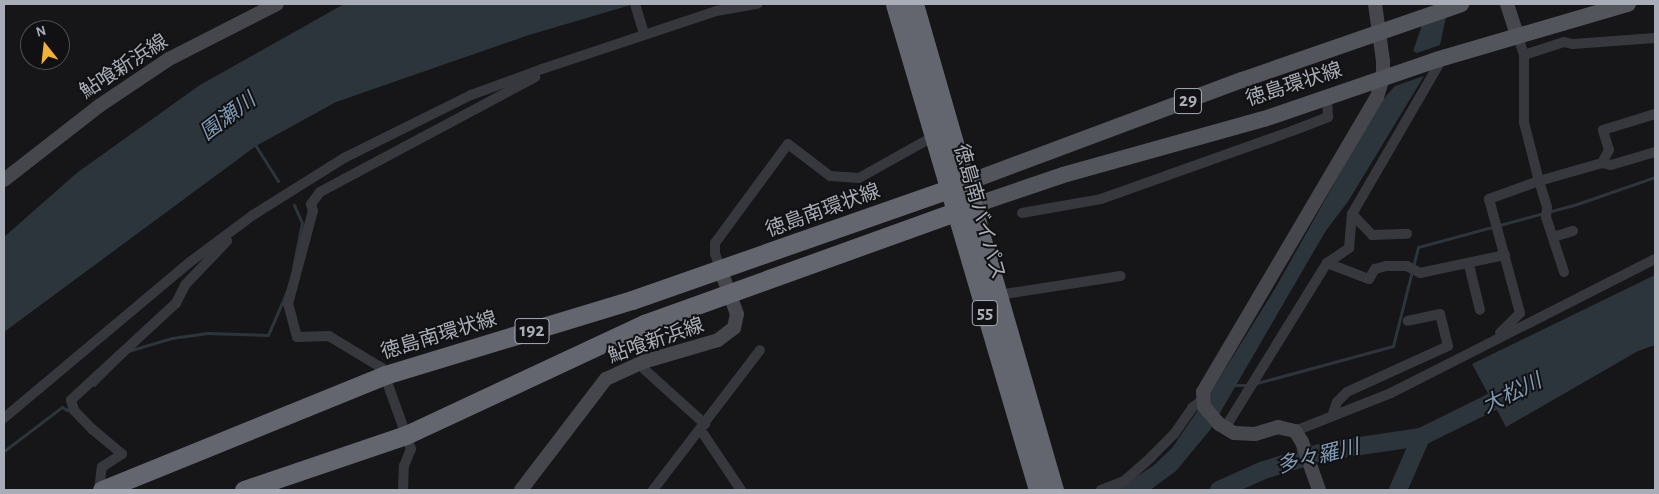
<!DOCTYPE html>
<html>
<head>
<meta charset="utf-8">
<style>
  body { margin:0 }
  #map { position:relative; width:1659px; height:494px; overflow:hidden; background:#161618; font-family:"Alegreya Sans","Noto Sans JP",sans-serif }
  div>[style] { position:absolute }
  .water>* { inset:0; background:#2c353c }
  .stream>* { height:3px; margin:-1.5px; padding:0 1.5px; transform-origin:1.5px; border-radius:1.5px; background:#2c353c }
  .river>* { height:18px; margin:-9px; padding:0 9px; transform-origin:9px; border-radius:9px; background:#2c353c }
  .street>* { height:10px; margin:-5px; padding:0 5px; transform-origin:5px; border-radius:5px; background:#37383d }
  .secondary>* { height:14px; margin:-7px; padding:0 7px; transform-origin:7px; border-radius:7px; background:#45474d }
  .primary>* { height:16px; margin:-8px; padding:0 8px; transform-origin:8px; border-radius:8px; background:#53555c }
  .highway>* { height:19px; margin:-9.5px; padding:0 9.5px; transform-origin:9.5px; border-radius:9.5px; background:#63666e }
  span { translate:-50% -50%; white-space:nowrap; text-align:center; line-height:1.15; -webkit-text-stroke:4px #111113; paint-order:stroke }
  .shield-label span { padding:1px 4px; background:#111113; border:1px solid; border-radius:4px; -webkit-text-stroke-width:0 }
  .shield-label { font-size:19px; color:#a8adb8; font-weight:700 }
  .street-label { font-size:20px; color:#a8adb8 }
  .water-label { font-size:21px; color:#7f9bb3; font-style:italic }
  .frame { position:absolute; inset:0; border:5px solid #a8adb8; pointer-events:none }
  .north { position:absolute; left:20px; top:20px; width:50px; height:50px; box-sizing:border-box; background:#111113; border:1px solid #4d4f55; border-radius:50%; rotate:344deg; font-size:14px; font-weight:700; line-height:20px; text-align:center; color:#a8adb8 }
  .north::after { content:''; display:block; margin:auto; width:18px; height:22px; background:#f2b134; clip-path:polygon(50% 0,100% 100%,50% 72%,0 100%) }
</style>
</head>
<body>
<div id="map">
  <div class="water">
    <div style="clip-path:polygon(344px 4px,634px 4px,529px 35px,336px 102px,256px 146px,4px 332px,4px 237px,78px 172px,200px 85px)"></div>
    <div style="clip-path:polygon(1446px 17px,1440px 45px,1417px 53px,1413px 51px,1422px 25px)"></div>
    <div style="clip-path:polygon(1424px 76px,1349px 200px,1325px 232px,1210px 430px,1176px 471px,1150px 490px,1115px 490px,1153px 466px,1172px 448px,1214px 387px,1276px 287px,1379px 104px,1395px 86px)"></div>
    <div style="clip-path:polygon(1655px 275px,1655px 345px,1638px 351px,1506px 427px,1472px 364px)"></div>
  </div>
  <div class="stream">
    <div style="left:254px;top:143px;width:45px;rotate:57.7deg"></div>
    <div style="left:293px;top:268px;width:46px;rotate:-78.7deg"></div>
    <div style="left:302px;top:223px;width:20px;rotate:-114deg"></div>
    <div style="left:1257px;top:383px;width:141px;rotate:-15.2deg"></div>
    <div style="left:1393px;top:346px;width:102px;rotate:-75.8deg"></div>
    <div style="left:1418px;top:247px;width:165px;rotate:-15.1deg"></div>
    <div style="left:1577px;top:204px;width:83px;rotate:-19.1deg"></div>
    <div style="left:94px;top:385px;width:48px;rotate:-45deg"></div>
    <div style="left:128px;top:351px;width:46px;rotate:-16.5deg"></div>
    <div style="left:172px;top:338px;width:34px;rotate:-8deg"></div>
    <div style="left:206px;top:333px;width:62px;rotate:1.8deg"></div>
    <div style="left:268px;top:335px;width:48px;rotate:-66.6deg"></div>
    <div style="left:1233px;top:385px;width:16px"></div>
    <div style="left:4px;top:451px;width:73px;rotate:-37.2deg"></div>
    <div style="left:62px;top:407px;width:6px;rotate:31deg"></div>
    <div style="left:67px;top:410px;width:5px;rotate:-37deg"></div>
  </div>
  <div class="river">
    <div style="left:1219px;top:490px;width:49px;rotate:-24deg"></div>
    <div style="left:1264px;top:470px;width:65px;rotate:-17deg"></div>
    <div style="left:1326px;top:451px;width:96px;rotate:-8.4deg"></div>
    <div style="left:1421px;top:437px;width:104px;rotate:-26.3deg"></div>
    <div style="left:1398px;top:490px;width:58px;rotate:-66.5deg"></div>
  </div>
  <div class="street">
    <div style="left:635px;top:4px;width:30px;rotate:73deg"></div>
    <div style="left:1524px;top:55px;width:42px;rotate:-18deg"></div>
    <div style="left:1564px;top:42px;width:9px;rotate:13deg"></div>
    <div style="left:1573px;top:44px;width:82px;rotate:-4.2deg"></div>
    <div style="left:1602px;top:163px;width:15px;rotate:-62deg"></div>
    <div style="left:1609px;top:150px;width:21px;rotate:-107deg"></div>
    <div style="left:1603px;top:130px;width:54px;rotate:-17.1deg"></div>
    <div style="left:1022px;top:213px;width:80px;rotate:-10deg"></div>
    <div style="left:1101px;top:199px;width:203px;rotate:-19.6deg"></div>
    <div style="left:1292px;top:131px;width:39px;rotate:-21deg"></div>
    <div style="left:1328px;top:117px;width:19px;rotate:-93deg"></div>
    <div style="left:1352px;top:214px;width:29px;rotate:46deg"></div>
    <div style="left:1372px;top:235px;width:35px;rotate:-2deg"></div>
    <div style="left:1553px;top:237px;width:21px;rotate:-17deg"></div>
    <div style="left:1327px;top:263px;width:45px;rotate:20.9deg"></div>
    <div style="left:1369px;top:279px;width:12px;rotate:-59deg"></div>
    <div style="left:1375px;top:269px;width:11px;rotate:-15deg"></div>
    <div style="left:1386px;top:266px;width:21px"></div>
    <div style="left:1407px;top:266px;width:15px;rotate:28deg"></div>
    <div style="left:1420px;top:273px;width:87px;rotate:-12deg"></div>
    <div style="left:1469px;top:265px;width:46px;rotate:76.3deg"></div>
    <div style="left:721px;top:271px;width:18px;rotate:-109deg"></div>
    <div style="left:715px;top:254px;width:11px;rotate:-90deg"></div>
    <div style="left:715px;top:243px;width:123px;rotate:-53.6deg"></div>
    <div style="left:788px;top:144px;width:53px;rotate:37.3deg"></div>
    <div style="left:830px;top:176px;width:29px;rotate:4deg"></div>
    <div style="left:859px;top:178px;width:86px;rotate:-29.2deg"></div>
    <div style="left:1564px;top:272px;width:58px;rotate:-108.1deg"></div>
    <div style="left:1546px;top:217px;width:10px;rotate:-84deg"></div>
    <div style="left:1547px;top:207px;width:27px;rotate:-107deg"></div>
    <div style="left:1539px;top:181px;width:66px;rotate:-15.9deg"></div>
    <div style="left:1602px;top:163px;width:9px;rotate:13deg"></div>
    <div style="left:1611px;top:165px;width:46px;rotate:-16.5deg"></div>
    <div style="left:998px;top:295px;width:124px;rotate:-8.8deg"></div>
    <div style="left:1500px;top:333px;width:28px;rotate:-45deg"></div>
    <div style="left:1520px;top:313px;width:118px;rotate:-105.2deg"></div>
    <div style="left:1489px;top:199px;width:53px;rotate:-19.8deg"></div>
    <div style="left:1539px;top:181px;width:61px;rotate:-104.3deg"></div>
    <div style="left:1524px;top:122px;width:67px;rotate:-90deg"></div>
    <div style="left:1524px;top:55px;width:19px;rotate:-108deg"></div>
    <div style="left:643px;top:362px;width:8px;rotate:76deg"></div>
    <div style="left:645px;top:370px;width:81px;rotate:42deg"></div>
    <div style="left:1332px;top:416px;width:15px;rotate:-70deg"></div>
    <div style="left:1337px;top:402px;width:14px;rotate:-45deg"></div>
    <div style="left:1347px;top:392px;width:111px;rotate:-24.5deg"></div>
    <div style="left:1448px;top:346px;width:33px;rotate:-104deg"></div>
    <div style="left:1440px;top:314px;width:33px;rotate:168deg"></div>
    <div style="left:4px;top:418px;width:243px;rotate:-40deg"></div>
    <div style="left:190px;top:262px;width:79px;rotate:-36.7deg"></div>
    <div style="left:253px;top:215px;width:107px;rotate:-32.1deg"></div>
    <div style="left:344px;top:158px;width:142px;rotate:-26.4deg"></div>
    <div style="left:471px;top:95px;width:76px;rotate:-20.1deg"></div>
    <div style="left:542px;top:69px;width:183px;rotate:-18.4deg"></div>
    <div style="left:716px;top:11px;width:42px;rotate:-9.7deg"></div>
    <div style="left:1225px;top:428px;width:194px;rotate:-58.3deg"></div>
    <div style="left:1327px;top:263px;width:27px;rotate:-34deg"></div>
    <div style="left:1349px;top:248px;width:34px;rotate:-85deg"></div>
    <div style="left:1352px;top:214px;width:179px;rotate:-59.9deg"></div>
    <div style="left:700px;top:429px;width:73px;rotate:56.1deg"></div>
    <div style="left:1295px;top:431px;width:103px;rotate:-21.6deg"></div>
    <div style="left:1391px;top:393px;width:296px;rotate:-26.9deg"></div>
    <div style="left:99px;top:490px;width:23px;rotate:-83deg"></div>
    <div style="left:102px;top:467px;width:24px;rotate:-33deg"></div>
    <div style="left:122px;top:454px;width:38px;rotate:-140deg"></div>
    <div style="left:93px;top:430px;width:28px;rotate:-134deg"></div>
    <div style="left:74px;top:410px;width:10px;rotate:-107deg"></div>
    <div style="left:71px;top:400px;width:143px;rotate:-42.7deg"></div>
    <div style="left:176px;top:303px;width:20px;rotate:-63deg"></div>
    <div style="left:185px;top:285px;width:61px;rotate:-46.3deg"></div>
    <div style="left:403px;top:490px;width:24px;rotate:-88deg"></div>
    <div style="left:404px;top:466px;width:18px;rotate:-68deg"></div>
    <div style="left:411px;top:449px;width:86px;rotate:-109.7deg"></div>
    <div style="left:382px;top:368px;width:62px;rotate:-148.9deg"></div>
    <div style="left:329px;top:336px;width:32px;rotate:178deg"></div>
    <div style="left:297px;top:337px;width:34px;rotate:-105deg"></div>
    <div style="left:288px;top:304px;width:96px;rotate:-75deg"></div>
    <div style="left:313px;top:211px;width:7px;rotate:-106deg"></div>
    <div style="left:311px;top:204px;width:15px;rotate:-53deg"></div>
    <div style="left:320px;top:192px;width:244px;rotate:-28.1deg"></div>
    <div style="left:653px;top:490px;width:176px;rotate:-52.6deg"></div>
    <div style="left:1101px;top:490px;width:25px;rotate:-21deg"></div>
    <div style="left:1124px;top:481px;width:35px;rotate:-41deg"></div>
    <div style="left:1150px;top:458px;width:34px;rotate:-45deg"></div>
    <div style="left:1174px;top:434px;width:32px;rotate:-55deg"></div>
    <div style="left:1192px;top:408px;width:13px;rotate:-39deg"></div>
  </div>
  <div class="secondary">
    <div style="left:1507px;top:4px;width:35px;rotate:72deg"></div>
    <div style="left:4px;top:180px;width:120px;rotate:-37.9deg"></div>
    <div style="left:99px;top:106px;width:84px;rotate:-33.9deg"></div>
    <div style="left:169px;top:59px;width:121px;rotate:-27deg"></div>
    <div style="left:521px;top:490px;width:140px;rotate:-52.6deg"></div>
    <div style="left:606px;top:379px;width:41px;rotate:-24.7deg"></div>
    <div style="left:643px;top:362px;width:78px;rotate:-16.3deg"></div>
    <div style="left:718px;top:340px;width:20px;rotate:-37deg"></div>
    <div style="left:734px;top:328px;width:14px;rotate:-78deg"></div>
    <div style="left:737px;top:314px;width:46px;rotate:-110.4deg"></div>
    <div style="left:1319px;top:490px;width:51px;rotate:-109.5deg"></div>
    <div style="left:1302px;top:442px;width:13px;rotate:-122deg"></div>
    <div style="left:1295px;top:431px;width:17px;rotate:-167deg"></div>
    <div style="left:1278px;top:427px;width:24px;rotate:163deg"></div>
    <div style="left:1255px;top:434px;width:21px;rotate:-177deg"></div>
    <div style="left:1234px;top:433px;width:17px;rotate:-149deg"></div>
    <div style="left:1219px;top:424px;width:23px;rotate:-130deg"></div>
    <div style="left:1204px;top:406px;width:14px;rotate:-94deg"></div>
    <div style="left:1203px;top:392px;width:342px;rotate:-59.5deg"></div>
    <div style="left:1377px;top:97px;width:21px;rotate:-73deg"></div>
    <div style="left:1383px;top:77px;width:16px;rotate:-90deg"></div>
    <div style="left:1383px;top:61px;width:58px;rotate:-98deg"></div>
  </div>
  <div class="primary">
    <div style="left:966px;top:183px;width:295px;rotate:-20.5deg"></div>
    <div style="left:1242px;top:80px;width:232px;rotate:-19.1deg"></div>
    <div style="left:972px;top:206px;width:96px;rotate:-18.8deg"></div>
    <div style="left:1063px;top:175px;width:209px;rotate:-15.6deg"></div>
    <div style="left:1264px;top:119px;width:182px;rotate:-18.9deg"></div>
    <div style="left:1436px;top:60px;width:200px;rotate:-16.3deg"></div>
  </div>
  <div class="highway">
    <div style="left:895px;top:4px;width:507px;rotate:73.6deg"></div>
    <div style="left:914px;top:4px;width:506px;rotate:73.93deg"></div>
    <div style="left:102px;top:490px;width:305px;rotate:-22.1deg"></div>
    <div style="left:385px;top:375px;width:258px;rotate:-16.9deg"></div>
    <div style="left:632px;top:300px;width:354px;rotate:-19.3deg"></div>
    <div style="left:244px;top:490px;width:171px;rotate:-18.8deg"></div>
    <div style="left:406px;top:435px;width:263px;rotate:-25deg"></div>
    <div style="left:644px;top:324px;width:349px;rotate:-19.8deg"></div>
  </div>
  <div class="shield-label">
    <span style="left:1188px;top:101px">29</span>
    <span style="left:985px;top:313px">55</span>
    <span style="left:532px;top:331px">192</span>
  </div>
  <div class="street-label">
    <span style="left:124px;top:67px;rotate:-33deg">鮎喰新浜線</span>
    <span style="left:1294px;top:85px;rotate:-18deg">徳島環状線</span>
    <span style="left:823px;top:211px;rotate:-20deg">徳島南環状線</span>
    <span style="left:979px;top:212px;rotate:74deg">徳島南バイパス</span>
    <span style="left:439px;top:336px;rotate:-17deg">徳島南環状線</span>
    <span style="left:656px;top:341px;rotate:-19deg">鮎喰新浜線</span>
  </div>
  <div class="water-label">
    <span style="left:228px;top:117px;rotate:-37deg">園瀬川</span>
    <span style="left:1512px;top:394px;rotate:-26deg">大松川</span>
    <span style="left:1318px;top:457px;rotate:-14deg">多々羅川</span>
  </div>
  <div class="frame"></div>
  <div class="north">N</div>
</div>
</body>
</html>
